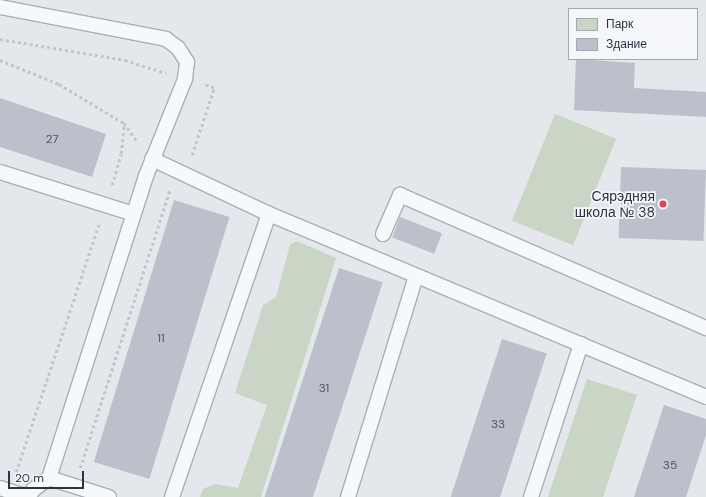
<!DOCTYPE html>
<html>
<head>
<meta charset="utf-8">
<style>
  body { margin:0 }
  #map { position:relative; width:706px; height:497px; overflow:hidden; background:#e4e7ec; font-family:"DM Sans",sans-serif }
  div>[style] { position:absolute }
  .green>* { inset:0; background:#c9d6c5; transform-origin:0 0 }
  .building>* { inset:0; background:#bbc0ca; transform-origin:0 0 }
  .path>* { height:2.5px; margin-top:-1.25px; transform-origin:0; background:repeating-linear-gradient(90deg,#c2c5cb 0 3px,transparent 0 6px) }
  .roads { filter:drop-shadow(1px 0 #a9aeb7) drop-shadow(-1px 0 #a9aeb7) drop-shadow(0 1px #a9aeb7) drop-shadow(0 -1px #a9aeb7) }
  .lane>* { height:14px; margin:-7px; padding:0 7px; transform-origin:7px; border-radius:7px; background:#f7f8fa }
  .dots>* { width:11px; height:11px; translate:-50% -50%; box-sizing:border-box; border:2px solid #f4f6f9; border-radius:50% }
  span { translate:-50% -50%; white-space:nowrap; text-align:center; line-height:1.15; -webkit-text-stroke:3.5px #f4f6f9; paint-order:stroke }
  .number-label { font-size:12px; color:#4f5766 }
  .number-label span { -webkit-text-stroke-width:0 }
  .poi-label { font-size:14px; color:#2b3445 }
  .right { translate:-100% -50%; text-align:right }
  .legend { position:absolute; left:568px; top:8px; width:130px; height:52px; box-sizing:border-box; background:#f4f6f9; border:1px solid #a4a8b1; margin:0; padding:5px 7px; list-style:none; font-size:12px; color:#2b3445 }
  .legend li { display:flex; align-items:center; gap:8px; height:20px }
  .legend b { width:20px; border:1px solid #a4a8b1 }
  .scale { position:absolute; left:8px; top:471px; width:76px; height:18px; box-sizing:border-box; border:2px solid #2b3445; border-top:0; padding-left:5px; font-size:12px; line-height:14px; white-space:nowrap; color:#2b3445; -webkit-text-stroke:3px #f4f6f9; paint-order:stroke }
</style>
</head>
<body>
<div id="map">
  <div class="green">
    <div style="left:555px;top:114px;width:66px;height:115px;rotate:22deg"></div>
    <div style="clip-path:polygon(297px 241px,336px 258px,261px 497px,200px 497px,203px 489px,215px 484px,238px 488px,267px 405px,235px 393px,263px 305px,276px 297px,290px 245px)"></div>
    <div style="clip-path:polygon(587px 379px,637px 395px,603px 497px,548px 497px)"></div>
  </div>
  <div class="building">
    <div style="clip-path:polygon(576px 59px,635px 63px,634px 88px,706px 92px,706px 117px,574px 110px)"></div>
    <div style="clip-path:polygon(0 98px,106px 134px,92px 177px,0 147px)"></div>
    <div style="left:621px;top:167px;width:85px;height:71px;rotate:2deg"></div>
    <div style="left:174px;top:200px;width:58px;height:274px;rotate:17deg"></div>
    <div style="left:400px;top:217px;width:45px;height:22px;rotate:21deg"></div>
    <div style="left:339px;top:268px;width:46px;height:241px;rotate:18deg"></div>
    <div style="left:502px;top:339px;width:47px;height:167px;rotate:18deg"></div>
    <div style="clip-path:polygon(664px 405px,706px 419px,706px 435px,686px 497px,634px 497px)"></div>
  </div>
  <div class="path">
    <div style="left:0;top:39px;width:127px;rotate:9.5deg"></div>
    <div style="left:125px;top:60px;width:43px;rotate:17.6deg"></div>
    <div style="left:0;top:60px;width:64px;rotate:22.1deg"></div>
    <div style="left:59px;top:84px;width:76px;rotate:31deg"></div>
    <div style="left:124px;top:123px;width:24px;rotate:54deg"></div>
    <div style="left:192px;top:155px;width:71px;rotate:-71.8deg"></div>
    <div style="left:214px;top:88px;width:12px;rotate:-160deg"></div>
    <div style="left:112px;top:185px;width:32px;rotate:-74deg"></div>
    <div style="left:121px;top:154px;width:31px;rotate:-84deg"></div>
    <div style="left:80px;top:468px;width:293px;rotate:-72.1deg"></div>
    <div style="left:16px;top:472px;width:262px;rotate:-71.5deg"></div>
  </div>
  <div class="roads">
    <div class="lane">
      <div style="left:0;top:7px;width:169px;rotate:10.9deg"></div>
      <div style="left:166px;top:39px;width:15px;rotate:37deg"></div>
      <div style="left:178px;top:48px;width:17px;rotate:57deg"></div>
      <div style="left:187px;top:62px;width:17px;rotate:97deg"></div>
      <div style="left:185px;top:79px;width:105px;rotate:111.9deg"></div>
      <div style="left:146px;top:176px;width:317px;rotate:107.8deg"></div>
      <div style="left:49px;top:478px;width:19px;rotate:144deg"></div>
      <div style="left:34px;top:489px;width:10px;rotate:127deg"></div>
      <div style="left:152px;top:159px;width:129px;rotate:25.2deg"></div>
      <div style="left:269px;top:214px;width:474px;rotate:22.7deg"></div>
      <div style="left:0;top:172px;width:140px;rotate:17.4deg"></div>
      <div style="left:383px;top:234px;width:43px;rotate:-66.4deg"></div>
      <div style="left:400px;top:195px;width:334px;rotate:23.5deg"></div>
      <div style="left:49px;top:478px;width:63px;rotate:17.6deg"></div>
      <div style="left:0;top:488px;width:28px;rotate:18deg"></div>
      <div style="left:172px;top:497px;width:299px;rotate:-71.1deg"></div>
      <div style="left:348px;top:497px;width:231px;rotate:-72.9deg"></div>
      <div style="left:531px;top:497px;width:161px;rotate:-71.9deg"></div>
    </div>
  </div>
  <div class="dots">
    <div style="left:663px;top:204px;background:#d1495b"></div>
  </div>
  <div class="number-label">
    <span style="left:52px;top:140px">27</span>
    <span style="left:161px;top:339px">11</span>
    <span style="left:324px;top:389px">31</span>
    <span style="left:498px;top:425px">33</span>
    <span style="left:670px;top:466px">35</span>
  </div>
  <div class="poi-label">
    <span class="right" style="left:655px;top:204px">Сярэдняя<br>школа № 38</span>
  </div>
  <ul class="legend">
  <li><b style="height:11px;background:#c9d6c5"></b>Парк</li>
  <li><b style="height:11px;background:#bbc0ca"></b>Здание</li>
  </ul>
  <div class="scale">20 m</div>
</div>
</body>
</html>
